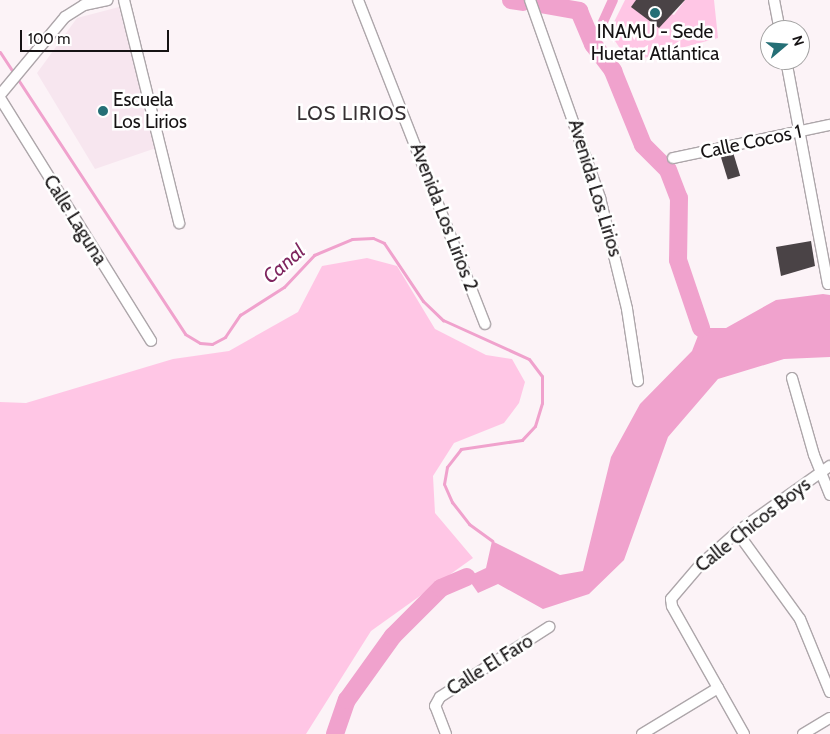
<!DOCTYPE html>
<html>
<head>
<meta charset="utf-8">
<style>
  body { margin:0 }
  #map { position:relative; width:830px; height:734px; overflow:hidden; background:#fcf3f7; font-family:Cabin,sans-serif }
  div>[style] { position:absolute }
  .built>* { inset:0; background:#f7e6ef }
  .green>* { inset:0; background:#ffc6e5 }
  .water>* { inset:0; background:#f0a2cd }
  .stream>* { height:3px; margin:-1.5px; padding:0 1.5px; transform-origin:1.5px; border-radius:1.5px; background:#f0a2cd }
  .canal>* { height:10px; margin:-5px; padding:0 5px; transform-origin:5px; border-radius:5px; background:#f0a2cd }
  .river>* { height:18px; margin:-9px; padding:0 9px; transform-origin:9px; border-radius:9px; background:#f0a2cd }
  .building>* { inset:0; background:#4a4346; transform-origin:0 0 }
  .roads { filter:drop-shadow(1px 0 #ada6aa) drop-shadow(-1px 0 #ada6aa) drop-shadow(0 1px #ada6aa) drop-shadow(0 -1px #ada6aa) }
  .minor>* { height:10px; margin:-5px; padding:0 5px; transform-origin:5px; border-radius:5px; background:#fff }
  .dots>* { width:14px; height:14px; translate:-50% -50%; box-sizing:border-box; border:2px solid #fff; border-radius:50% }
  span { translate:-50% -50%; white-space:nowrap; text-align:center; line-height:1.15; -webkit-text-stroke:5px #fff; paint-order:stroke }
  .poi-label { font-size:19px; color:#161314 }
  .left { translate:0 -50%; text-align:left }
  .street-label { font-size:19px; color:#161314 }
  .neighbourhood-label { font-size:20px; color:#363033; letter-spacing:1px }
  .water-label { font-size:20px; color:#7f265f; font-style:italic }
  .north { position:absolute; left:760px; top:20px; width:50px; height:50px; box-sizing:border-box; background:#fff; border:1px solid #a2a1a1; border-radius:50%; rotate:72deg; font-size:14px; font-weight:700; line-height:20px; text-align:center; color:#161314 }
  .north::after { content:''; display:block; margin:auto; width:18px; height:22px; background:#256f76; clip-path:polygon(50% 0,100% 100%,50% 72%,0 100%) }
  .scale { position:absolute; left:20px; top:30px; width:149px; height:22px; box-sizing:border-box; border:2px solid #161314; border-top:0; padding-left:6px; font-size:15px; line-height:18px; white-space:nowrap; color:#161314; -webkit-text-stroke:4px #fff; paint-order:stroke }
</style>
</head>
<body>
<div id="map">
  <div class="built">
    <div style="clip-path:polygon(119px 7px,156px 148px,95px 169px,37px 73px,77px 18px)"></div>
  </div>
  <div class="green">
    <div style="clip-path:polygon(625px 0,636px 0,674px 15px,685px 0,714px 0,718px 38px,629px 62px,609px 32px)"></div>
    <div style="clip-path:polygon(367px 258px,397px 266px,435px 329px,486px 355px,512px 359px,525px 382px,519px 403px,504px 423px,454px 443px,433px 476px,435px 513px,473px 558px,371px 631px,306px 734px,0 734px,0 402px,26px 403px,173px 359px,229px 351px,298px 312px,322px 266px)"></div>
  </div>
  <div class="water">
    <div style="clip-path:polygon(823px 294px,830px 295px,830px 357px,784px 359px,718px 379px,668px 437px,624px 560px,589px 594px,543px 609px,498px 584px,478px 593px,467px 577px,486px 568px,492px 541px,560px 575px,583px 571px,611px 457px,640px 404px,692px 351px,701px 328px,726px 328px,776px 300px)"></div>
  </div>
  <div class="stream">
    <div style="left:0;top:52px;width:337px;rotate:56.7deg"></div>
    <div style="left:185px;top:334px;width:17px;rotate:31deg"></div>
    <div style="left:200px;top:343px;width:12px;rotate:5deg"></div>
    <div style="left:212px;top:344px;width:15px;rotate:-28deg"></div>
    <div style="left:225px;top:337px;width:27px;rotate:-56deg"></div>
    <div style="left:240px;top:315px;width:52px;rotate:-32.5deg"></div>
    <div style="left:284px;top:287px;width:44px;rotate:-46.8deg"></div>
    <div style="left:314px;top:255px;width:41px;rotate:-22.8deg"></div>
    <div style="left:352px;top:239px;width:21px;rotate:-3deg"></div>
    <div style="left:373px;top:238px;width:12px;rotate:24deg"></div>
    <div style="left:384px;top:243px;width:70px;rotate:56.1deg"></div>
    <div style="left:423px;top:301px;width:28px;rotate:44deg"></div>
    <div style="left:443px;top:320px;width:94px;rotate:24.4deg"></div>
    <div style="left:529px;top:359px;width:21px;rotate:53deg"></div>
    <div style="left:542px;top:376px;width:27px;rotate:90deg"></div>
    <div style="left:542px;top:403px;width:24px;rotate:107deg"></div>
    <div style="left:535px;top:426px;width:19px;rotate:133deg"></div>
    <div style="left:522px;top:440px;width:62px;rotate:171.6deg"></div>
    <div style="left:461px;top:449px;width:23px;rotate:128deg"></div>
    <div style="left:447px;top:467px;width:17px;rotate:100deg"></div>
    <div style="left:444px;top:484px;width:20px;rotate:66deg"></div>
    <div style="left:452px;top:502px;width:28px;rotate:52deg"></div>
    <div style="left:469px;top:524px;width:29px;rotate:36deg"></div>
  </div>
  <div class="canal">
    <div style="left:593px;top:44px;width:48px;rotate:-65.6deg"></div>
  </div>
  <div class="river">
    <div style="left:511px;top:0;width:12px;rotate:9deg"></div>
    <div style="left:540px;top:4px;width:40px;rotate:10deg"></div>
    <div style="left:579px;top:11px;width:36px;rotate:67deg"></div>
    <div style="left:593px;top:44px;width:34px;rotate:53deg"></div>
    <div style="left:613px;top:71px;width:80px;rotate:67.9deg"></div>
    <div style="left:643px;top:145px;width:35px;rotate:45deg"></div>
    <div style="left:668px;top:170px;width:30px;rotate:69deg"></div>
    <div style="left:679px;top:198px;width:62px;rotate:90.9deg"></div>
    <div style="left:678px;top:260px;width:72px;rotate:71.3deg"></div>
    <div style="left:335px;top:734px;width:36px;rotate:-71deg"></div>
    <div style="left:347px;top:700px;width:79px;rotate:-54.3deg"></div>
    <div style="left:393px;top:636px;width:68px;rotate:-45deg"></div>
    <div style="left:441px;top:588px;width:28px;rotate:-23deg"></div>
  </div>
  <div class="building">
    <div style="clip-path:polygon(636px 0,685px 0,659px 28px,631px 7px)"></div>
    <div style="left:732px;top:149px;width:28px;height:13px;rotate:73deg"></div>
    <div style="clip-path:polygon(811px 241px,815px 266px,781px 276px,776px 247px)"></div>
  </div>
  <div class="roads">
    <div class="minor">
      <div style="left:124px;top:0;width:230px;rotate:76.1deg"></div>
      <div style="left:358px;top:0;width:348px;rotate:68.6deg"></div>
      <div style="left:530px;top:0;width:210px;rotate:70.5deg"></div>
      <div style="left:600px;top:198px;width:114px;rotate:76.3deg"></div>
      <div style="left:627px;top:309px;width:73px;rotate:81.3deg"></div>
      <div style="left:774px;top:0;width:31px;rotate:79deg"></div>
      <div style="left:786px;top:60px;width:228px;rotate:79.4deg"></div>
      <div style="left:0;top:95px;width:102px;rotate:-50.2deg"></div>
      <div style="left:65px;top:17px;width:22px;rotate:-32deg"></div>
      <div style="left:84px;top:5px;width:24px;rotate:-12deg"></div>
      <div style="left:0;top:98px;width:286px;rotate:58.1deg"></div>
      <div style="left:673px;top:158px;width:160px;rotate:-11.9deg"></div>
      <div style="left:792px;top:378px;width:80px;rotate:74.1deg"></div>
      <div style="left:814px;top:455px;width:43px;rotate:68.2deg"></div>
      <div style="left:737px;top:532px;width:107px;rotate:54.1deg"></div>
      <div style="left:800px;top:619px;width:79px;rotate:67.7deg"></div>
      <div style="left:446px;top:734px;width:30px;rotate:-111deg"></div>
      <div style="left:435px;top:706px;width:10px;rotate:-61deg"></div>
      <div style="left:440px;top:697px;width:130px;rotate:-32.7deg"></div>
      <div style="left:642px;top:734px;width:89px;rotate:-31.2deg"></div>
      <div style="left:744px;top:734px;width:147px;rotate:-119.4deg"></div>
      <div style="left:672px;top:606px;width:7px;rotate:-98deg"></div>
      <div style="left:671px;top:599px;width:45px;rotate:-49.5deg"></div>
      <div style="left:700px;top:565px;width:50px;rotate:-41.7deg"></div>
      <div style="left:737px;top:532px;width:114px;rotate:-35.4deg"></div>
      <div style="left:803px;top:734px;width:31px;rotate:-31deg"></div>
    </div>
  </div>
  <div class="dots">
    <div style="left:655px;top:13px;background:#256f76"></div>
    <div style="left:103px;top:111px;background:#256f76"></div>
  </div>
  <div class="poi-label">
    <span style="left:655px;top:43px">INAMU - Sede<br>Huetar Atlántica</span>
    <span class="left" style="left:113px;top:111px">Escuela<br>Los Lirios</span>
  </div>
  <div class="street-label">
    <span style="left:751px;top:142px;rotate:-12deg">Calle Cocos 1</span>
    <span style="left:595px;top:188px;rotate:73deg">Avenida Los Lirios</span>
    <span style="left:444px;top:217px;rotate:69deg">Avenida Los Lirios 2</span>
    <span style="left:75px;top:220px;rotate:58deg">Calle Laguna</span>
    <span style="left:753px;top:525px;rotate:-38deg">Calle Chicos Boys</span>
    <span style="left:490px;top:665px;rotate:-32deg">Calle El Faro</span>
  </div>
  <div class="neighbourhood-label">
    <span style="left:352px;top:113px">LOS LIRIOS</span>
  </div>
  <div class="water-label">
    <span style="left:284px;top:264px;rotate:-41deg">Canal</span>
  </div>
  <div class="north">N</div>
  <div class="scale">100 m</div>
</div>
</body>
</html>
